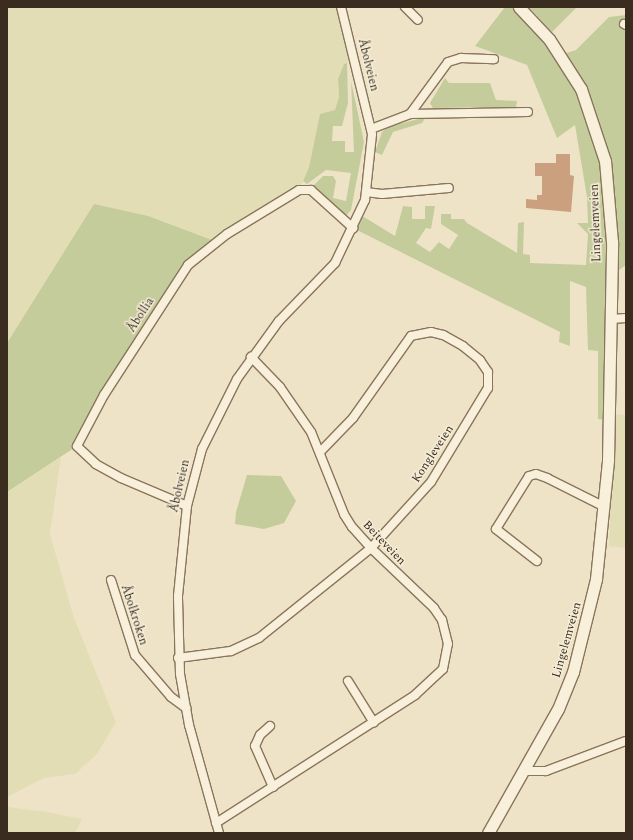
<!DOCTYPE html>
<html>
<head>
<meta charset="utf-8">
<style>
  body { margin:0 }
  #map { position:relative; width:633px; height:840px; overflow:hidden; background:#eee3c7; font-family:Spectral,serif }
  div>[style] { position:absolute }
  .farmland>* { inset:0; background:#e3ddb5 }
  .green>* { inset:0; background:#c5cc9b }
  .building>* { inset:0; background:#cba07e }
  .roads { filter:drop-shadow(1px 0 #89755d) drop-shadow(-1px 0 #89755d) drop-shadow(0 1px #89755d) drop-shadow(0 -1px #89755d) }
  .minor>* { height:8px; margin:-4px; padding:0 4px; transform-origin:4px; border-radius:4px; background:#f8f0db }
  .secondary>* { height:11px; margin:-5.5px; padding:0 5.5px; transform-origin:5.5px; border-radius:5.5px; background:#f8f0db }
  span { translate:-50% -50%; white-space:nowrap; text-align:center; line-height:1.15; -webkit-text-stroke:3px #f5edd7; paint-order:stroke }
  .street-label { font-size:12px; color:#3a2d20 }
  .frame { position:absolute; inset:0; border:8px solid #3a2d20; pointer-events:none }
</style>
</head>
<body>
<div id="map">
  <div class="farmland">
    <div style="clip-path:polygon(7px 7px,341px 7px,350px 61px,344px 64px,338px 79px,339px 97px,335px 110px,320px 114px,309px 167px,299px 190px,217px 242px,94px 205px,7px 343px)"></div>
    <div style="clip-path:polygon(615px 414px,626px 415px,626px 548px,609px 546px)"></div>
    <div style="clip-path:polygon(61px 457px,50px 534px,74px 618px,116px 722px,97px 754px,75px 774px,44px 778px,7px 797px,7px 492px)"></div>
    <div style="clip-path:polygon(7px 807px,47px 812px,82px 819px,75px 833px,7px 833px)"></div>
  </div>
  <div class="green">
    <div style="clip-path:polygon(505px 7px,519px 7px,560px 55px,576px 50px,609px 17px,626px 15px,626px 265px,611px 276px,608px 420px,598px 419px,598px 351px,588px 350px,586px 287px,570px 281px,570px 346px,559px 342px,560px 332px,353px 228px,359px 214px,395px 236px,403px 206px,412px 207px,412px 219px,425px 219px,425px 206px,435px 206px,431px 229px,426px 228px,416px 243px,430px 252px,439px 242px,449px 249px,458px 235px,441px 224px,441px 214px,451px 214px,451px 219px,464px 219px,467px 223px,517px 253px,518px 223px,524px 222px,523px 254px,530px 255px,530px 263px,586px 265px,588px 234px,577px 223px,588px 223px,587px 197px,575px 125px,557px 138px,527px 65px,475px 46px)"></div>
    <div style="clip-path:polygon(529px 7px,577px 7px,552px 32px)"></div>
    <div style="clip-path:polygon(347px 63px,348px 103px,342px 126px,333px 126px,332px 141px,345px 141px,345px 152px,354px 152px,351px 81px,364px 142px,351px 210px,346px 216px,318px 192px,314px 185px,323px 176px,333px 176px,336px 181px,333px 198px,346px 201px,351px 173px,326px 170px,307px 184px,303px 181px,309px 167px,320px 114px,335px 110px,339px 97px,338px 79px,344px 64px)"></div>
    <div style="clip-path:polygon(445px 78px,449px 83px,490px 83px,496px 100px,517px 101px,516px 107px,433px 108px,430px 103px)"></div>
    <div style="clip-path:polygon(426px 117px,422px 123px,393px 132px,382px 155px,375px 152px,382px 132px,388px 127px)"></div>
    <div style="clip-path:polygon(94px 204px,148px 216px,217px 242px,188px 265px,77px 446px,7px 492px,7px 343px)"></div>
    <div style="clip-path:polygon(247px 475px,281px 476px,296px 501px,284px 523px,264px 529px,235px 524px,236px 512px)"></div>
  </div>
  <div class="building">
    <div style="clip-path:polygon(556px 154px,570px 154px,570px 175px,574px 176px,571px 212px,526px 208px,526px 199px,537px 200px,537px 195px,542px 195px,542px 176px,535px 176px,535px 163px,556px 163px)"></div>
  </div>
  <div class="roads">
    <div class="minor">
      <div style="left:405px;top:7px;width:18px;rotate:45deg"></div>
      <div style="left:624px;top:24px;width:2px;rotate:27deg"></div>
      <div style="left:410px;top:114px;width:64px;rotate:-53.8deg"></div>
      <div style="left:448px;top:62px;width:14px;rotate:-17deg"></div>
      <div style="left:461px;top:58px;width:33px;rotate:2deg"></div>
      <div style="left:371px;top:129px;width:42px;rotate:-21deg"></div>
      <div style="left:410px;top:114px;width:118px;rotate:-1deg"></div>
      <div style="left:366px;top:192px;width:16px;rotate:7deg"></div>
      <div style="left:382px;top:194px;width:67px;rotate:-5.1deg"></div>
      <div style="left:611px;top:319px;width:15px;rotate:-4deg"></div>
      <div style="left:187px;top:506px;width:72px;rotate:-157deg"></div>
      <div style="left:121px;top:478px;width:29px;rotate:-151deg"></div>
      <div style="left:96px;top:464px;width:26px;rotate:-137deg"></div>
      <div style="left:77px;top:446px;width:58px;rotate:-62.1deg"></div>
      <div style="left:104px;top:395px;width:155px;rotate:-57.1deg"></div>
      <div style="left:188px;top:265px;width:50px;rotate:-38.5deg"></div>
      <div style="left:227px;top:234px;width:84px;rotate:-31.4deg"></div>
      <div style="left:299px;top:190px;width:12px"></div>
      <div style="left:311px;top:190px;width:57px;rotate:42.1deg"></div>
      <div style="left:537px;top:561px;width:52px;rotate:-142deg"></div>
      <div style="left:496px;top:529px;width:62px;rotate:-58.1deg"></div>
      <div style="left:529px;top:476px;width:7px;rotate:-16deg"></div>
      <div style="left:536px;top:474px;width:12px;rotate:20deg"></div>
      <div style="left:547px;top:478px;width:65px;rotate:26.6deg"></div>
      <div style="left:111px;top:580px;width:79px;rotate:72.3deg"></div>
      <div style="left:135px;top:655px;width:55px;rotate:49.4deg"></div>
      <div style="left:171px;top:697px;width:19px;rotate:36deg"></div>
      <div style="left:178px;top:658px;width:53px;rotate:-7.5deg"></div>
      <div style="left:231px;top:651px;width:31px;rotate:-25deg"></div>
      <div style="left:259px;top:638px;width:144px;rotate:-38.8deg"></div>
      <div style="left:371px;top:548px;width:89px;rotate:-47.7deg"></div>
      <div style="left:431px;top:482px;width:110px;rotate:-58.8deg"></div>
      <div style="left:488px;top:388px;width:16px;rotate:-90deg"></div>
      <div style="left:488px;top:372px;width:14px;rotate:-124deg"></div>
      <div style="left:480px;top:360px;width:22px;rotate:-141deg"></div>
      <div style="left:463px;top:346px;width:23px;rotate:-151deg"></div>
      <div style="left:443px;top:335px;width:12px;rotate:-166deg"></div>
      <div style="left:431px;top:332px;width:20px;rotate:169deg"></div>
      <div style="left:411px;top:336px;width:100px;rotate:125.3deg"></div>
      <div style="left:353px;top:418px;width:47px;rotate:134.1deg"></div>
      <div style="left:348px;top:681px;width:49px;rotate:58.2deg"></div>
      <div style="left:270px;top:726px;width:13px;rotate:138deg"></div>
      <div style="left:260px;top:735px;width:12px;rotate:114deg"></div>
      <div style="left:255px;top:746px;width:45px;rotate:66.3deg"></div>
      <div style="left:525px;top:771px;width:21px"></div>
      <div style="left:546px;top:771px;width:85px;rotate:-20.6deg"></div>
      <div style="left:216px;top:823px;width:237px;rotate:-32.7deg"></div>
      <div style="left:415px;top:695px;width:38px;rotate:-43deg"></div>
      <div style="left:443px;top:669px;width:25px;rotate:-79deg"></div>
      <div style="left:448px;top:644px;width:25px;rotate:-104deg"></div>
      <div style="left:442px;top:620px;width:14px;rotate:-124deg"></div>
      <div style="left:434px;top:608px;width:87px;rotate:-136.4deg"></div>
      <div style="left:371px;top:548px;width:28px;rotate:-132deg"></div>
      <div style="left:352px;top:527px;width:15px;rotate:-122deg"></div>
      <div style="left:344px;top:514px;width:88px;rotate:-111.9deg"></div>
      <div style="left:311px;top:432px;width:55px;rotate:-124.6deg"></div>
      <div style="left:280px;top:387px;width:42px;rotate:-134deg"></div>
      <div style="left:219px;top:833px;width:112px;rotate:-105.5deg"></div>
      <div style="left:189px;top:725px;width:52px;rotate:-100deg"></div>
      <div style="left:180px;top:674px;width:78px;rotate:-91.5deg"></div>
      <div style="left:178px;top:596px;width:90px;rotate:-84.3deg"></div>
      <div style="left:187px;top:506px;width:59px;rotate:-75.3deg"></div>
      <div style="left:202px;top:449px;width:78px;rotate:-63.4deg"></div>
      <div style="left:237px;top:379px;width:72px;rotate:-54.1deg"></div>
      <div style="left:279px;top:321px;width:81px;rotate:-46deg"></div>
      <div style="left:335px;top:263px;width:70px;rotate:-64.5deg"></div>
      <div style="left:365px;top:200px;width:66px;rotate:-83.9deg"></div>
      <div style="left:372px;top:134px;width:131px;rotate:-103.7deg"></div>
    </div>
    <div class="secondary">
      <div style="left:488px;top:833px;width:142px;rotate:-60.6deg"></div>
      <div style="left:558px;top:709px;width:40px;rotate:-68deg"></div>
      <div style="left:573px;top:672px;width:96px;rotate:-76.1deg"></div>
      <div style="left:596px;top:579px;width:120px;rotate:-84.2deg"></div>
      <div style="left:608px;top:460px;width:218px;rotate:-88.9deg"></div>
      <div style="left:612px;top:242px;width:81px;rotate:-94.9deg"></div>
      <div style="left:605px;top:161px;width:76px;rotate:-108.4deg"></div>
      <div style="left:581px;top:89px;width:59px;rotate:-122.6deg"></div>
      <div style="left:549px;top:39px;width:44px;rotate:-133.2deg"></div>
    </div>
  </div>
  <div class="street-label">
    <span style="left:368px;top:65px;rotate:76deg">Åbolveien</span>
    <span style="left:596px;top:223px;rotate:-92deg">Lingelemveien</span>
    <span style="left:141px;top:315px;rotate:-57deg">Åbollia</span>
    <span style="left:433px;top:454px;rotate:-57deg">Kongleveien</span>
    <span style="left:180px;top:486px;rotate:-77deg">Åbolveien</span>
    <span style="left:384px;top:543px;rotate:46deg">Beiteveien</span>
    <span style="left:134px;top:615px;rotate:72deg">Åbolkroken</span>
    <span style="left:567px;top:640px;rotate:-74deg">Lingelemveien</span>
  </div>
  <div class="frame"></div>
</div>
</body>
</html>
